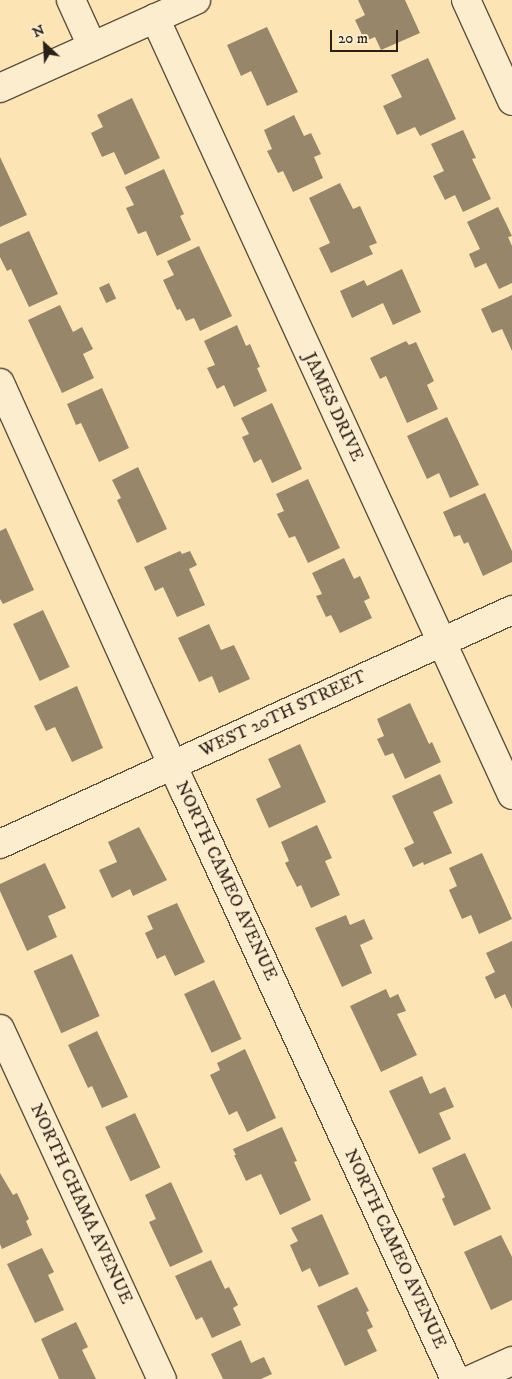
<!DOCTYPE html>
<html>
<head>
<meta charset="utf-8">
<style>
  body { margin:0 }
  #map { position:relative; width:512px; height:1379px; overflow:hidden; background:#fce4b5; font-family:"IM FELL DW Pica",serif }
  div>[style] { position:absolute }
  .building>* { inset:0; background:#978669; transform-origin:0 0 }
  .roads { filter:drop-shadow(1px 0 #5e513e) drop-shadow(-1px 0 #5e513e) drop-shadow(0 1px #5e513e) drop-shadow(0 -1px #5e513e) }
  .minor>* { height:28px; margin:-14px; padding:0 14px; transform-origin:14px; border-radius:14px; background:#fdedcf }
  span { translate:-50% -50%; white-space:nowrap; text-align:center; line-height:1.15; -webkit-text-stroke:4.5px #fdedcf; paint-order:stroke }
  .street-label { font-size:18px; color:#2a2016 }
  .north { position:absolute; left:20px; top:20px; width:50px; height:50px; -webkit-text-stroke:4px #fdedcf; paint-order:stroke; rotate:335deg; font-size:14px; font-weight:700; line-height:20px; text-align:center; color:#2a2016 }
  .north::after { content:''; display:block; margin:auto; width:18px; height:22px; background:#2a2016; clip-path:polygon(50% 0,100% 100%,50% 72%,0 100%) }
  .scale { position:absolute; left:330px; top:30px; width:68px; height:22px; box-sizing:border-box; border:2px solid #2a2016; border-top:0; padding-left:6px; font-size:15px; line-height:18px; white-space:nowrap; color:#2a2016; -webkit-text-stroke:4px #fdedcf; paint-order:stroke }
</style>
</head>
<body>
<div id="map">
  <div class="building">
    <div style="clip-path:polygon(358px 0,405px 0,420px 33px,381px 50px,375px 37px,365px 41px,355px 20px,365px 15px)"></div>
    <div style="clip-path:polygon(267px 27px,298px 92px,267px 106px,251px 71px,241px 76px,227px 45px)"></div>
    <div style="clip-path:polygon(428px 58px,456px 119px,420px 136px,415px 127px,397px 135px,383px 106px,402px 97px,391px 75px)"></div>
    <div style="clip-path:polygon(132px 98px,160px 158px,125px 175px,114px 152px,102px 157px,91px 133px,103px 127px,97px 115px)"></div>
    <div style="clip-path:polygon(294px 115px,304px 136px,311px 133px,321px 154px,314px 157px,323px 178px,293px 192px,283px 171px,278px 173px,267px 151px,272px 149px,264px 130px)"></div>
    <div style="clip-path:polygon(463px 130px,476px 158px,472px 159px,491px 199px,463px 212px,455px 195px,445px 200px,433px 176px,444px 171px,431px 144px)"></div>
    <div style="clip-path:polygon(0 157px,27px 215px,0 227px)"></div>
    <div style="clip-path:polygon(164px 169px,184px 214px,180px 216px,191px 240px,157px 256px,146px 231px,138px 234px,126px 208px,134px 205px,125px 187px)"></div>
    <div style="clip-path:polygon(340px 183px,353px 209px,360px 206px,377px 243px,369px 246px,373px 254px,331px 273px,319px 248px,330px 243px,309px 198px)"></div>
    <div style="clip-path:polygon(498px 207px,512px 236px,508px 237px,512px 246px,512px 283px,499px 289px,486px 263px,475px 268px,469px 254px,480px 249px,467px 222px)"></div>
    <div style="clip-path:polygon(29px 231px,58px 294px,29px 307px,11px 269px,7px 271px,0 257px,0 244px)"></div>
    <div style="clip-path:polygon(199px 246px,232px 316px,200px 331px,194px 318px,186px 321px,180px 309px,177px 310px,163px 280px,174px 275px,167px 261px)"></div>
    <div style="clip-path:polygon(402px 269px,421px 312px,393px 325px,383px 303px,352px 318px,340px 291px,364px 280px,367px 286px)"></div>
    <div style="left:109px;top:283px;width:17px;height:11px;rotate:65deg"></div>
    <div style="clip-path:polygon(512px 295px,512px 351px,502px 329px,492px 333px,481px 309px)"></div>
    <div style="clip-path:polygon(60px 305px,73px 332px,82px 327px,93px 349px,83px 354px,94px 378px,62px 393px,28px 320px)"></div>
    <div style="clip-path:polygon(237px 325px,246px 346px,250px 344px,260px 367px,257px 368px,267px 391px,234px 407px,224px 385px,217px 389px,207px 368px,215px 365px,204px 341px)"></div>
    <div style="clip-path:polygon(406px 341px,409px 345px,416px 342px,434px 381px,427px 385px,438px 409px,407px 423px,386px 376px,380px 379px,370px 358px)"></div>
    <div style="clip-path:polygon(102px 388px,129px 448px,99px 462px,81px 423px,76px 425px,67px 404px)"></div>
    <div style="clip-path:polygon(272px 403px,302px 469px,272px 483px,261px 459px,254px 463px,242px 437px,249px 434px,241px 418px)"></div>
    <div style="clip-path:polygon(447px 417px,479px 485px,450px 498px,439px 473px,427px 479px,407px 436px)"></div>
    <div style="clip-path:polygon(138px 467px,167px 529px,137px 543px,117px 500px,121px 498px,112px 480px)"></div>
    <div style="clip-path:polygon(308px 479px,340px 548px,308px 563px,295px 536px,289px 538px,277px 514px,284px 511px,276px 494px)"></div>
    <div style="clip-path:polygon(485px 493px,512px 551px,512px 562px,483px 576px,468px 542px,464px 544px,460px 535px,454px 537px,443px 512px)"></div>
    <div style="clip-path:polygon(6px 528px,34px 590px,3px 604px,0 599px,0 531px)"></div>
    <div style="clip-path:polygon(180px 551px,182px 554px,190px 551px,197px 565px,189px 569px,205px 605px,177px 617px,163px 587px,155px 591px,144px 567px)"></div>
    <div style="clip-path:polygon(344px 558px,354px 579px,360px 576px,370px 598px,364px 601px,372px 618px,340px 633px,331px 615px,326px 617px,316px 596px,322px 594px,312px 573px)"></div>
    <div style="left:43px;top:610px;width:63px;height:33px;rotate:65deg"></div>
    <div style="clip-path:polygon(209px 624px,221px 650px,234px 645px,250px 679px,219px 693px,212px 676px,199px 682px,178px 638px)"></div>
    <div style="clip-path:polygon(77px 686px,103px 748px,72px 762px,55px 727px,46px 731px,34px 706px)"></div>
    <div style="clip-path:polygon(410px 703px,429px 744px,432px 742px,441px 762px,405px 779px,393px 753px,385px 756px,377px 739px,384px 736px,377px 719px)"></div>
    <div style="clip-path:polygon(300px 744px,326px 802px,269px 828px,256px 799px,281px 787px,268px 759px)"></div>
    <div style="clip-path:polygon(440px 774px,453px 803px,433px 812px,452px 853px,424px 865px,423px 862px,413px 867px,404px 848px,414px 843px,392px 796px)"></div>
    <div style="clip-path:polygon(317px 825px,332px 858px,325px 861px,340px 895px,311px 908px,301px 885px,297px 887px,285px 863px,289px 861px,281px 842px)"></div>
    <div style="clip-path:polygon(139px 827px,167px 880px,133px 896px,130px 889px,112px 898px,99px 870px,117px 862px,108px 842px)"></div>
    <div style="clip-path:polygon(482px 853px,512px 919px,479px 934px,471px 915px,462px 919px,449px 890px,457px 886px,449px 868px)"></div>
    <div style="clip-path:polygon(45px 863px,66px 908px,48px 916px,57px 937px,27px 951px,0 891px,0 884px)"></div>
    <div style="clip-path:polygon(177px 903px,205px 962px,175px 976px,165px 955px,157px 959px,145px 933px,153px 929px,147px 916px)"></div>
    <div style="clip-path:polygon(346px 915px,350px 925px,364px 919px,373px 939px,360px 945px,372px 973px,342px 987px,315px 928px)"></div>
    <div style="clip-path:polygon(512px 941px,512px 1009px,505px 994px,495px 999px,485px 977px,495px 972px,486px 953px)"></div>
    <div style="left:72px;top:954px;width:68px;height:42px;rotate:66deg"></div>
    <div style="left:214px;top:980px;width:65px;height:33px;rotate:65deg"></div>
    <div style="clip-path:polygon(386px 989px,390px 998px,398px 994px,406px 1011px,397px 1014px,417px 1055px,381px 1072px,350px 1006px)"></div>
    <div style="clip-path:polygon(97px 1031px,128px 1097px,102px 1108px,92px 1086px,88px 1088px,68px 1045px)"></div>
    <div style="clip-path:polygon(245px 1049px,276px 1118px,247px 1132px,237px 1111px,229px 1115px,210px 1075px,220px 1070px,217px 1063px)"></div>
    <div style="clip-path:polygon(422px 1076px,430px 1094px,445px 1087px,454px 1107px,439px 1113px,451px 1139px,419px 1154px,389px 1091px)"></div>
    <div style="left:135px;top:1113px;width:60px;height:33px;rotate:65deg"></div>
    <div style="clip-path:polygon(282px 1127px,297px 1161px,294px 1162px,311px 1200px,280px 1215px,261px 1174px,246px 1181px,234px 1155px,236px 1155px,233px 1149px)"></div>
    <div style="clip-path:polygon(465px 1153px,491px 1209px,454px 1226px,442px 1199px,445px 1197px,432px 1168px)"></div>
    <div style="clip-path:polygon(0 1173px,13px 1195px,17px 1193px,29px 1219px,26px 1221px,32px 1235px,2px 1249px,0 1244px)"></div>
    <div style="clip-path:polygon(171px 1182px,203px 1252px,170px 1267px,149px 1222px,156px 1219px,145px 1195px)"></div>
    <div style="clip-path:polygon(322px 1214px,349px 1274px,319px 1287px,310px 1268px,302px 1272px,290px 1245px,298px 1241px,291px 1228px)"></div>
    <div style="clip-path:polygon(501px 1235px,512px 1257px,512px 1300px,491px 1310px,464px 1252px)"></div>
    <div style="clip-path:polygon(42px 1248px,54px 1272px,48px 1275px,64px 1310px,35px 1323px,7px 1264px)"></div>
    <div style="clip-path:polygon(211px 1260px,225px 1289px,229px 1287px,238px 1305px,233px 1308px,241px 1325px,212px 1338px,202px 1317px,196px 1320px,175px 1276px)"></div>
    <div style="clip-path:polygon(357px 1287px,369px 1311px,366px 1312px,373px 1327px,367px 1330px,377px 1351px,345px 1366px,317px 1306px)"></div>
    <div style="clip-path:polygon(76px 1322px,88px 1347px,82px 1350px,96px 1379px,59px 1379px,41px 1339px)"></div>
    <div style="clip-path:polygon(241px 1340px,251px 1363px,264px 1357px,272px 1374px,261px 1379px,223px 1379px,211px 1354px)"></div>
  </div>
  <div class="roads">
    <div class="minor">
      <div style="left:71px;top:0;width:51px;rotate:65.5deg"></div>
      <div style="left:466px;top:0;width:111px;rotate:65.5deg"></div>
      <div style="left:155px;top:18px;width:855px;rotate:65.32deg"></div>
      <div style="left:0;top:88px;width:215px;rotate:-24.2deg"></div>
      <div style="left:0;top:383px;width:447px;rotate:65.7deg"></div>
      <div style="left:184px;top:790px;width:648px;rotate:65.29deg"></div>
      <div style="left:0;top:844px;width:563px;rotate:-24.56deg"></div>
      <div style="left:0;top:1029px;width:386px;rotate:65.2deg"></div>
      <div style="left:472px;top:1379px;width:44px;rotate:-24.2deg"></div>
    </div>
  </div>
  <div class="street-label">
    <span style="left:333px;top:407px;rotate:65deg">JAMES DRIVE</span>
    <span style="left:283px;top:714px;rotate:-25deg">WEST 20TH STREET</span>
    <span style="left:226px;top:881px;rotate:65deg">NORTH CAMEO AVENUE</span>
    <span style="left:81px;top:1204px;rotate:65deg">NORTH CHAMA AVENUE</span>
    <span style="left:395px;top:1249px;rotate:65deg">NORTH CAMEO AVENUE</span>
  </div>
  <div class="north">N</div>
  <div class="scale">20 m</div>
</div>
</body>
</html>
